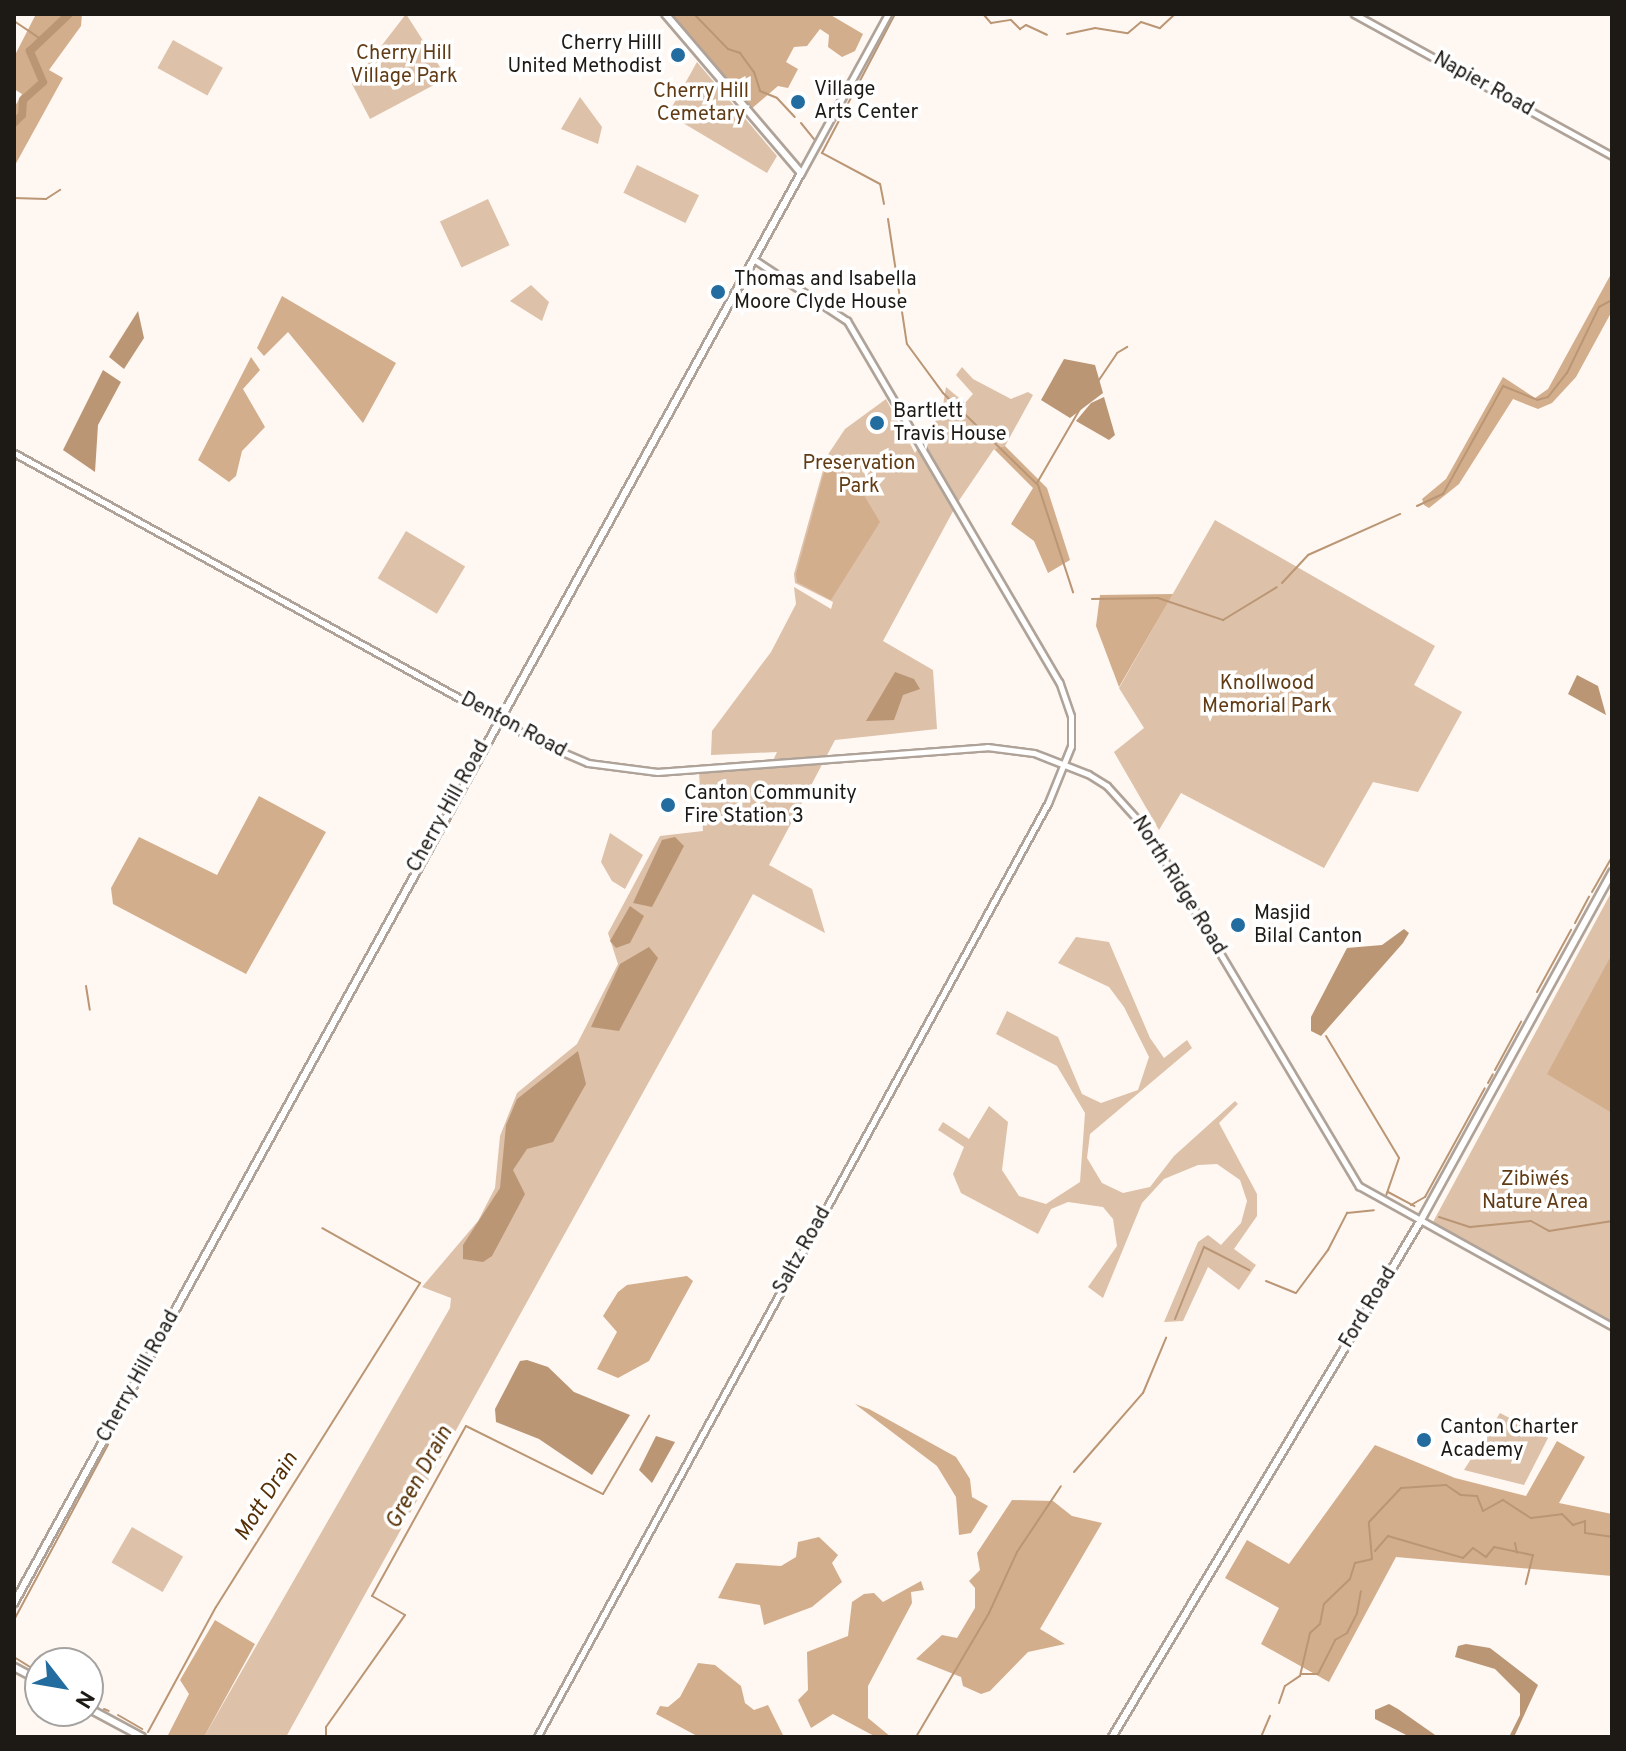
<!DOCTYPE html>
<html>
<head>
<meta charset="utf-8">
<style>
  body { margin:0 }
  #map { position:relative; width:1626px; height:1751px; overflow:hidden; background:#fff7f1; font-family:Overpass,sans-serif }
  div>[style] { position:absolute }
  .green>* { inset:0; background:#ddc1a9; transform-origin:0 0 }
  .forest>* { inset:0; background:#d3ae8c }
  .water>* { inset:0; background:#ba9675 }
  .stream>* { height:2px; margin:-1px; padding:0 1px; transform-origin:1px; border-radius:1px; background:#ba9675 }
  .river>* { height:8px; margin:-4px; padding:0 4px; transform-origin:4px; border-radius:4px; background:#ba9675 }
  .roads { filter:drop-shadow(2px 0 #afa399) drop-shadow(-2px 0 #afa399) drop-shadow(0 2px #afa399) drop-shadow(0 -2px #afa399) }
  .minor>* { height:5px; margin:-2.5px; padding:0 2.5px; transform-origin:2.5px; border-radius:2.5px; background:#fff }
  .major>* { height:6px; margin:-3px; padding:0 3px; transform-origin:3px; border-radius:3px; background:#fff }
  .dots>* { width:22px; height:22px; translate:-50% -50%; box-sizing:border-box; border:4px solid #fff; border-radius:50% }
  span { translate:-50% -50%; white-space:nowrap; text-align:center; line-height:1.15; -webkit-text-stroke:7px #fff; paint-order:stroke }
  .poi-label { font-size:20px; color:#1d1915 }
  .right { translate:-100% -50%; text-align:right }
  .left { translate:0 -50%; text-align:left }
  .park-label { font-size:20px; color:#613b14 }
  .street-label { font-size:20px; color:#1d1915 }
  .water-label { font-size:22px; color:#553006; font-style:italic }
  .frame { position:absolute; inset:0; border:16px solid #1d1915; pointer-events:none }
  .north { position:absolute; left:24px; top:1647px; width:80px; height:80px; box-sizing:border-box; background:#fff; border:2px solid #a5a3a1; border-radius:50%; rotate:121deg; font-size:22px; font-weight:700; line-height:32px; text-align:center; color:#1d1915 }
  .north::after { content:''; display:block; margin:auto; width:28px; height:36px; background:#226c9f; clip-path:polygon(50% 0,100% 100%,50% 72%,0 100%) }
</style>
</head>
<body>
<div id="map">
  <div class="green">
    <div style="clip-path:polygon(406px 14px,447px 78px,370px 119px,352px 84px)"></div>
    <div style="left:173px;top:40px;width:57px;height:32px;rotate:29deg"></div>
    <div style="clip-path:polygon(697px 62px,777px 156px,767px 173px,668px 114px)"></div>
    <div style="clip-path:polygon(580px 97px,602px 127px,598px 144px,561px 129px)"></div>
    <div style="left:637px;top:165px;width:69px;height:31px;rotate:26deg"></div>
    <div style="left:488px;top:199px;width:51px;height:53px;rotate:65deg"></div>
    <div style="clip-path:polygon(531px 285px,549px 302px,542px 321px,510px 301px)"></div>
    <div style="clip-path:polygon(962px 367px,973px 379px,1011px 399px,1028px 392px,1033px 395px,1005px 446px,994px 449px,958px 502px,883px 641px,933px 670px,937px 729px,835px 740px,769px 865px,812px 889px,825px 933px,753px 894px,286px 1737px,204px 1737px,450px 1308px,451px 1298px,422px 1287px,478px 1221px,495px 1188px,500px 1136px,517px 1093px,577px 1044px,618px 964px,608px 933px,660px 836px,703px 831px,699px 773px,770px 767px,777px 752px,711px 755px,712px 731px,771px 652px,796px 604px,794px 587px,831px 609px,833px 602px,795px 583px,794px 574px,827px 456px,845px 429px,886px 399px,915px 453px,942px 411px,946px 387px,965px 403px,973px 394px,956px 375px)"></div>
    <div style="clip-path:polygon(1215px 520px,1435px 646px,1414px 685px,1462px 712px,1418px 792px,1373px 782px,1324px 868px,1181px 793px,1159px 830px,1114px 752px,1144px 728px,1119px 688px)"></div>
    <div style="left:406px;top:531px;width:69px;height:55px;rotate:31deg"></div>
    <div style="clip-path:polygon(610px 833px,643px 855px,625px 889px,612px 881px,601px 862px)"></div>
    <div style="clip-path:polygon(1612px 891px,1612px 1321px,1433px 1222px)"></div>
    <div style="clip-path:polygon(1076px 937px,1109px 942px,1150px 1038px,1164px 1058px,1187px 1040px,1192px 1048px,1090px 1134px,1087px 1158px,1102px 1183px,1123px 1193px,1150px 1187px,1174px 1156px,1235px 1101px,1238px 1104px,1219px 1123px,1257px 1194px,1257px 1216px,1234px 1249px,1256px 1265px,1239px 1290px,1208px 1267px,1183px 1321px,1164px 1322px,1198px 1242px,1208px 1235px,1221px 1245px,1241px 1223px,1247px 1201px,1240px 1180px,1217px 1164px,1198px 1165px,1164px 1179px,1142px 1203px,1103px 1298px,1088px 1287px,1117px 1246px,1113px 1219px,1103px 1207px,1068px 1202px,1051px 1209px,1038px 1234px,961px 1193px,953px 1174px,964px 1147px,938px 1130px,943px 1122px,969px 1139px,989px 1106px,1008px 1122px,1002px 1170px,1019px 1196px,1046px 1204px,1080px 1182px,1085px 1113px,1057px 1066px,996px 1034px,1007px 1011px,1058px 1037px,1082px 1094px,1101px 1103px,1138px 1090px,1149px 1057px,1124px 1007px,1109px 987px,1058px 963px)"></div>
    <div style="clip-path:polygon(1500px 1413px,1548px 1438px,1524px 1485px,1464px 1470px)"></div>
    <div style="left:132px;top:1527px;width:59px;height:41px;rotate:30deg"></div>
  </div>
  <div class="forest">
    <div style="clip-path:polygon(36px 14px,82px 14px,81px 26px,49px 70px,63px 78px,14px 167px,14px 108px,22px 94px,14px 89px,14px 57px)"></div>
    <div style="clip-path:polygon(672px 14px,829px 14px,863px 34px,855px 51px,842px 57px,828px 47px,829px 35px,820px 29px,807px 46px,794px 47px,786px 62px,798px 69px,788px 88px,778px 86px,750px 110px)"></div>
    <div style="clip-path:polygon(1611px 274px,1612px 311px,1576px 377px,1552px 403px,1538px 409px,1513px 399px,1459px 484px,1429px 508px,1424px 505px,1422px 499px,1446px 479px,1503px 377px,1535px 398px,1548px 389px)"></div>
    <div style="clip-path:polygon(282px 296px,396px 363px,363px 423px,288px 332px,264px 356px,257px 348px)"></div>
    <div style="clip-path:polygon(251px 357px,260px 370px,243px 389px,265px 427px,242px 451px,236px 476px,229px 482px,198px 460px)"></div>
    <div style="clip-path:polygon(1005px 446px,1047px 488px,1070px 560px,1048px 573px,1034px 541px,1011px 524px,1033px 488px,994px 449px)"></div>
    <div style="clip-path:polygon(828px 458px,838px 458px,836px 465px,845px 482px,859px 487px,880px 522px,831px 600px,797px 582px,796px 574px)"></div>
    <div style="clip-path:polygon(1173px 594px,1119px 687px,1096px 626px,1100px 595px)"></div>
    <div style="clip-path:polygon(259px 796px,326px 832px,246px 974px,113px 904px,111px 888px,139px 837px,217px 875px)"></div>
    <div style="clip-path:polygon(1612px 954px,1612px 1113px,1547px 1074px)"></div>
    <div style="clip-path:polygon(687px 1276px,693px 1281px,649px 1361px,618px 1378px,597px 1369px,617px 1332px,603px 1316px,618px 1292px,627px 1285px)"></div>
    <div style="clip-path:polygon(855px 1404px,869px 1409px,956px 1457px,970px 1479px,972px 1497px,988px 1506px,971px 1533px,959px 1535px,956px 1497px,937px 1466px)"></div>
    <div style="clip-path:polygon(1557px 1441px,1585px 1457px,1559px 1503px,1612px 1514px,1612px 1576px,1396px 1557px,1329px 1682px,1261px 1644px,1279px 1608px,1225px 1578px,1247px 1540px,1289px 1564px,1375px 1445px,1455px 1478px,1526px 1496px)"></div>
    <div style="clip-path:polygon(1012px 1500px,1053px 1501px,1072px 1516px,1102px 1523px,1040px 1629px,1065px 1644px,1028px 1652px,990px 1691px,981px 1694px,963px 1686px,961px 1677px,916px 1659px,942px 1635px,957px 1638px,975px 1608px,975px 1588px,969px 1581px,980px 1570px,977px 1553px)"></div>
    <div style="clip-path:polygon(819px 1537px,838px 1555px,832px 1563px,842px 1582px,812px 1607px,764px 1625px,760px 1605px,718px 1598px,736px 1563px,781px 1566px,796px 1557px,798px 1542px)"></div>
    <div style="clip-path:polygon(921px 1581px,924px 1590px,911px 1592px,912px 1603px,868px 1686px,868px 1718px,891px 1737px,876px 1737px,833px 1714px,811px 1728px,798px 1700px,808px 1690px,807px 1652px,848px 1636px,852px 1602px,864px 1594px,874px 1593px,883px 1602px)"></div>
    <div style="clip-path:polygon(215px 1620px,255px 1644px,204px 1737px,167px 1737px,189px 1694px,180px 1680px)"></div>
    <div style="clip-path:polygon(698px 1663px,715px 1665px,741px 1686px,745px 1703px,754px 1710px,768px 1705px,784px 1737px,699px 1737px,656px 1714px,660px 1706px,668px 1707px,680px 1697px)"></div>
  </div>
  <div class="water">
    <div style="clip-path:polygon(138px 311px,144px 338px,124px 369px,109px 357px)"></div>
    <div style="clip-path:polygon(1064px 359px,1095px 365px,1103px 393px,1070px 418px,1041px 400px)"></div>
    <div style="clip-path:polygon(103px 370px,121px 382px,98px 425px,95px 472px,63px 450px)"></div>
    <div style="clip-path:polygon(1104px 397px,1115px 435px,1109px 440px,1076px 421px,1091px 403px)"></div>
    <div style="clip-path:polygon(895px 672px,914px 679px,920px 689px,903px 695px,894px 720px,866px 721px)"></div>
    <div style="clip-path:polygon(1577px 675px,1598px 686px,1606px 715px,1568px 694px)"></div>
    <div style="clip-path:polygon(675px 837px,684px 846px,652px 907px,633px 903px,662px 840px)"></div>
    <div style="clip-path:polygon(630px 906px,644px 916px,630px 943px,616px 948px,610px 941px)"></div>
    <div style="clip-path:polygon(1404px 929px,1409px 933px,1403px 943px,1321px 1036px,1311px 1031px,1311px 1017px,1347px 948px,1382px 945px)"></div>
    <div style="clip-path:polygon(649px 947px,658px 958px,619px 1031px,591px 1027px,620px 964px)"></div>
    <div style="clip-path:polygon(578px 1051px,586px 1084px,553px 1142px,527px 1149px,513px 1170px,525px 1194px,492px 1256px,483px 1262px,463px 1259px,463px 1245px,500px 1188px,506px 1125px,517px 1099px)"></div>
    <div style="clip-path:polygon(527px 1360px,548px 1367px,574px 1392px,630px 1415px,592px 1475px,539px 1439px,496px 1422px,495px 1409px,520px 1361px)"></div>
    <div style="clip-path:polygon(656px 1436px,675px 1442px,652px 1483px,639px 1470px)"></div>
    <div style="clip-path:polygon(1466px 1644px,1490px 1648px,1538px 1685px,1514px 1737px,1509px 1737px,1520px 1715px,1520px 1694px,1495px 1669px,1455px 1657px,1458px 1646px)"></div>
    <div style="clip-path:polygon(1389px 1704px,1398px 1709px,1438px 1737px,1410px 1737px,1375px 1719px,1375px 1710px)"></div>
  </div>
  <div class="stream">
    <div style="left:694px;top:14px;width:49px;rotate:45.8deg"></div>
    <div style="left:728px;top:49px;width:13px;rotate:18deg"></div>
    <div style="left:740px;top:53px;width:24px;rotate:54deg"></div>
    <div style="left:754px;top:72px;width:20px;rotate:72deg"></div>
    <div style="left:760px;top:91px;width:18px;rotate:22deg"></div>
    <div style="left:777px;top:98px;width:26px;rotate:47deg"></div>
    <div style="left:964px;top:14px;width:20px;rotate:3deg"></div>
    <div style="left:984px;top:15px;width:11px;rotate:49deg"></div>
    <div style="left:991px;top:23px;width:20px;rotate:-9deg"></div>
    <div style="left:1011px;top:20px;width:13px;rotate:45deg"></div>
    <div style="left:1020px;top:29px;width:7px;rotate:-34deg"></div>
    <div style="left:1026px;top:25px;width:23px;rotate:25deg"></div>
    <div style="left:14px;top:21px;width:32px;rotate:34deg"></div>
    <div style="left:1067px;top:34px;width:29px;rotate:-12deg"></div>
    <div style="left:1095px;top:28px;width:33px;rotate:9deg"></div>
    <div style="left:1128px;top:33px;width:17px;rotate:-40deg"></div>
    <div style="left:1141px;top:22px;width:20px;rotate:18deg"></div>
    <div style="left:1160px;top:28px;width:19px;rotate:-43deg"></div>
    <div style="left:1174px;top:15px;width:13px;rotate:-4deg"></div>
    <div style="left:801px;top:123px;width:21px;rotate:51deg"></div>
    <div style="left:14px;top:198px;width:32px;rotate:2deg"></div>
    <div style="left:46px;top:199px;width:17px;rotate:-33deg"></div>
    <div style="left:884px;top:204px;width:20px;rotate:-101deg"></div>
    <div style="left:880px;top:184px;width:66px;rotate:-151.9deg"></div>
    <div style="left:822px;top:153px;width:157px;rotate:-62.3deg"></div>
    <div style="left:888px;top:219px;width:126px;rotate:81.4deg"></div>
    <div style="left:907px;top:344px;width:61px;rotate:53.7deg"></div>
    <div style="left:943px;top:393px;width:132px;rotate:44.1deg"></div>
    <div style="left:1038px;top:485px;width:113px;rotate:71.9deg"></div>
    <div style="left:1099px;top:380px;width:32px;rotate:-56deg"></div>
    <div style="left:1117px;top:353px;width:12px;rotate:-31deg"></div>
    <div style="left:1037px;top:483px;width:94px;rotate:-59.9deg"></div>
    <div style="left:1417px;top:506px;width:29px;rotate:-25deg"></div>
    <div style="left:1443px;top:494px;width:124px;rotate:-60.9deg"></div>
    <div style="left:1503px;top:386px;width:37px;rotate:22deg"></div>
    <div style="left:1537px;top:400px;width:11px;rotate:-15deg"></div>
    <div style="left:1548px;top:397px;width:31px;rotate:-52deg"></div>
    <div style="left:1567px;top:373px;width:73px;rotate:-64.1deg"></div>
    <div style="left:1599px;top:307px;width:15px;rotate:-28deg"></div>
    <div style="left:1282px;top:583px;width:38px;rotate:-47deg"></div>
    <div style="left:1308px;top:555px;width:101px;rotate:-24deg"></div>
    <div style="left:1092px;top:599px;width:66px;rotate:-0.9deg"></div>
    <div style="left:1158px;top:598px;width:69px;rotate:18.7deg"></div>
    <div style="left:1223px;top:620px;width:63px;rotate:-31.4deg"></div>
    <div style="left:1592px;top:892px;width:40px;rotate:-60.3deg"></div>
    <div style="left:1575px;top:923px;width:30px;rotate:-62deg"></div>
    <div style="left:86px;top:986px;width:24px;rotate:81deg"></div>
    <div style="left:1537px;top:992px;width:71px;rotate:-61.3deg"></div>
    <div style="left:1326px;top:1036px;width:142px;rotate:59.1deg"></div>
    <div style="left:1399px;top:1158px;width:39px;rotate:109deg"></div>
    <div style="left:1495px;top:1070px;width:55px;rotate:-61.6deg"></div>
    <div style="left:1488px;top:1083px;width:10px;rotate:-61deg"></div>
    <div style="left:1388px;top:1192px;width:30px;rotate:28deg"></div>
    <div style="left:1411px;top:1205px;width:16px;rotate:-30deg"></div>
    <div style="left:1425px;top:1197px;width:124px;rotate:-61.2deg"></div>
    <div style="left:1439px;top:1217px;width:33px;rotate:18deg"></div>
    <div style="left:1470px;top:1227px;width:61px;rotate:-5.6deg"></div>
    <div style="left:1531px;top:1221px;width:21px;rotate:29deg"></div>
    <div style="left:1549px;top:1231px;width:64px;rotate:-9deg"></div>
    <div style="left:1266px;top:1281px;width:32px;rotate:22deg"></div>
    <div style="left:1296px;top:1293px;width:54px;rotate:-53.3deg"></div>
    <div style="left:1328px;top:1250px;width:42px;rotate:-62.8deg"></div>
    <div style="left:1347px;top:1213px;width:27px;rotate:-6deg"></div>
    <div style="left:1175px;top:1319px;width:78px;rotate:-68.1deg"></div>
    <div style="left:1204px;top:1247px;width:51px;rotate:27.1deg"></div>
    <div style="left:116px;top:1430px;width:37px;rotate:-63deg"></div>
    <div style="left:111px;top:1440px;width:7px;rotate:-63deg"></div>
    <div style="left:1074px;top:1472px;width:105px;rotate:-48.9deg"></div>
    <div style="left:1143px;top:1393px;width:60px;rotate:-67.3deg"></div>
    <div style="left:1612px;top:1525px;width:8px;rotate:90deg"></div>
    <div style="left:1515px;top:1543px;width:10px;rotate:79deg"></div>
    <div style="left:1375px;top:1551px;width:20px;rotate:-49deg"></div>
    <div style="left:1388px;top:1536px;width:78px;rotate:16.3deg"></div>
    <div style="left:1463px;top:1558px;width:14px;rotate:-45deg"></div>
    <div style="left:1473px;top:1548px;width:16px;rotate:35deg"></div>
    <div style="left:1486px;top:1557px;width:13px;rotate:-51deg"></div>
    <div style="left:1494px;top:1547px;width:40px;rotate:12deg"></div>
    <div style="left:1533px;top:1555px;width:30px;rotate:104deg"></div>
    <div style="left:14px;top:1620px;width:199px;rotate:-61.8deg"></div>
    <div style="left:14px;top:1657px;width:31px;rotate:32deg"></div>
    <div style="left:1301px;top:1674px;width:17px"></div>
    <div style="left:1318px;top:1674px;width:38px;rotate:-63deg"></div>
    <div style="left:1335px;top:1640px;width:14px;rotate:-30deg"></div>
    <div style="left:1347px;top:1633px;width:22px;rotate:-63deg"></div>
    <div style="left:1357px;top:1613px;width:22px;rotate:-80deg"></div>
    <div style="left:88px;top:1698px;width:8px;rotate:30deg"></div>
    <div style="left:1279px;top:1703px;width:18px;rotate:-71deg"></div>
    <div style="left:1285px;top:1686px;width:18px;rotate:-34deg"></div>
    <div style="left:1300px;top:1676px;width:44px;rotate:-76.9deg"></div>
    <div style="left:1310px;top:1633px;width:13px;rotate:-42deg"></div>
    <div style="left:1320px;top:1624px;width:20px;rotate:-79deg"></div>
    <div style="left:1324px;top:1604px;width:36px;rotate:-44deg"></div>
    <div style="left:1350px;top:1579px;width:17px;rotate:-73deg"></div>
    <div style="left:1355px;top:1563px;width:17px;rotate:-13deg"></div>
    <div style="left:1372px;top:1559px;width:37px;rotate:-95deg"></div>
    <div style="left:1369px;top:1522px;width:47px;rotate:-46.7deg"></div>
    <div style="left:1401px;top:1488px;width:45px;rotate:-3.8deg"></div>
    <div style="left:1446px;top:1485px;width:18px;rotate:34deg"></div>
    <div style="left:1461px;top:1495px;width:16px;rotate:4deg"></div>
    <div style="left:1477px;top:1496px;width:16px;rotate:68deg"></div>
    <div style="left:1483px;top:1511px;width:23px;rotate:-29deg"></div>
    <div style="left:1503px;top:1500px;width:33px;rotate:33deg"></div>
    <div style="left:1531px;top:1518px;width:31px;rotate:-7deg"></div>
    <div style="left:1562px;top:1514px;width:16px;rotate:45deg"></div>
    <div style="left:1573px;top:1525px;width:13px;rotate:-18deg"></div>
    <div style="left:1585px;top:1521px;width:12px;rotate:90deg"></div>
    <div style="left:1585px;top:1533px;width:27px;rotate:8deg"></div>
    <div style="left:104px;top:1709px;width:5px;rotate:22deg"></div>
    <div style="left:118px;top:1715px;width:28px;rotate:30deg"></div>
    <div style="left:148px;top:1732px;width:142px;rotate:-61.5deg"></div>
    <div style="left:216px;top:1607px;width:383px;rotate:-57.8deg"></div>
    <div style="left:420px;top:1283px;width:112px;rotate:-150.7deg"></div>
    <div style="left:326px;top:1737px;width:10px;rotate:-90deg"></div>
    <div style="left:326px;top:1727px;width:137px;rotate:-54.8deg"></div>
    <div style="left:405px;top:1615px;width:38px;rotate:-150deg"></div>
    <div style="left:372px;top:1596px;width:194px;rotate:-61.1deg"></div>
    <div style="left:466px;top:1426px;width:153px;rotate:26.4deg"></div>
    <div style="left:603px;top:1494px;width:91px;rotate:-59.5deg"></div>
    <div style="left:916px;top:1737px;width:144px;rotate:-59.5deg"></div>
    <div style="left:989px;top:1613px;width:67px;rotate:-65.3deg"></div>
    <div style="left:1017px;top:1552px;width:79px;rotate:-56.3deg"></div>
    <div style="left:1261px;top:1737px;width:23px;rotate:-67deg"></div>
  </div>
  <div class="river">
    <div style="left:14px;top:123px;width:11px;rotate:-45deg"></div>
    <div style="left:22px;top:115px;width:15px;rotate:-86deg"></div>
    <div style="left:23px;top:100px;width:27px;rotate:-42deg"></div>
    <div style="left:43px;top:82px;width:34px;rotate:-113deg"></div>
    <div style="left:30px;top:51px;width:54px;rotate:-43.5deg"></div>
  </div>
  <div class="roads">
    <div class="minor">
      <div style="left:1354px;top:14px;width:294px;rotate:28.8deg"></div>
      <div style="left:801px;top:173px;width:181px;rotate:-61.3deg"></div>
      <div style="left:14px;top:453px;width:599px;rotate:28.83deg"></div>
      <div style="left:539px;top:742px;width:53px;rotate:23.2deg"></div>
      <div style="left:588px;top:763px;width:70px;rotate:7.4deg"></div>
      <div style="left:657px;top:772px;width:331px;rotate:-4.3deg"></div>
      <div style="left:987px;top:747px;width:47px;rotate:7.3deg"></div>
      <div style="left:1034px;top:753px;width:58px;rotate:21.3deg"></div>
      <div style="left:1088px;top:774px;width:22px;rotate:32deg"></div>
      <div style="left:1107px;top:786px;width:58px;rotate:47.8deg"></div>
      <div style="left:1146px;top:829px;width:416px;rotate:59.2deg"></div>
      <div style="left:1359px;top:1186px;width:289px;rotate:29deg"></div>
      <div style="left:537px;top:1737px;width:1065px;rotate:-61.32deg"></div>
      <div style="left:1048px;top:803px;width:61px;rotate:-68deg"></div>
      <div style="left:1071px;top:746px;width:30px;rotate:-90deg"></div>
      <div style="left:1071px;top:716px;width:36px;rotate:-109deg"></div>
      <div style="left:1059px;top:682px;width:419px;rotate:-120.4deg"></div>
      <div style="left:847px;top:321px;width:110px;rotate:-146.5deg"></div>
    </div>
    <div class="major">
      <div style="left:14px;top:1603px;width:1632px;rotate:-61.17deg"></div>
      <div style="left:801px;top:173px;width:209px;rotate:-130.5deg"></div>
      <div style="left:14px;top:1667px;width:30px;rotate:28deg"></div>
      <div style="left:88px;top:1708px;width:61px;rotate:28.2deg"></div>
      <div style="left:1112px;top:1737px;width:602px;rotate:-59.13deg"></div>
      <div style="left:1421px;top:1220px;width:397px;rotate:-61.2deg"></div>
    </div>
  </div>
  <div class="dots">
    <div style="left:678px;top:55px;background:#226c9f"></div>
    <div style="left:798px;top:102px;background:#226c9f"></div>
    <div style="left:718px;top:292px;background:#226c9f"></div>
    <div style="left:877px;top:423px;background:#226c9f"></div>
    <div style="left:668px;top:805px;background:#226c9f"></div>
    <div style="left:1238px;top:925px;background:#226c9f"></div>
    <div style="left:1424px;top:1440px;background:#226c9f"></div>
  </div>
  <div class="poi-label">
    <span class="right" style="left:662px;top:56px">Cherry Hilll<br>United Methodist</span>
    <span class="left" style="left:814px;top:102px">Village<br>Arts Center</span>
    <span class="left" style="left:734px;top:292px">Thomas and Isabella<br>Moore Clyde House</span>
    <span class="left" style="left:893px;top:424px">Bartlett<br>Travis House</span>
    <span class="left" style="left:684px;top:806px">Canton Community<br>Fire Station 3</span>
    <span class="left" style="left:1254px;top:926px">Masjid<br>Bilal Canton</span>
    <span class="left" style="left:1440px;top:1440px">Canton Charter<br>Academy</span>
  </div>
  <div class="park-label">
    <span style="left:404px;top:66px">Cherry Hill<br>Village Park</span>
    <span style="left:701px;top:104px">Cherry Hill<br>Cemetary</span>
    <span style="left:859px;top:476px">Preservation<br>Park</span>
    <span style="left:1267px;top:696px">Knollwood<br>Memorial Park</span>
    <span style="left:1535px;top:1192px">Zibiwés<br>Nature Area</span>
  </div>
  <div class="street-label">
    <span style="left:1483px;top:85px;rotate:29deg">Napier Road</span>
    <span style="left:513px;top:726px;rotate:28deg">Denton Road</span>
    <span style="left:449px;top:807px;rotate:-61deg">Cherry Hill Road</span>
    <span style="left:1178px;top:886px;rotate:58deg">North Ridge Road</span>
    <span style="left:803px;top:1251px;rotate:-61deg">Saltz Road</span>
    <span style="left:1369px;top:1308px;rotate:-59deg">Ford Road</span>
    <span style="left:139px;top:1377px;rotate:-61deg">Cherry Hill Road</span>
  </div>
  <div class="water-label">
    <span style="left:420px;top:1478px;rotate:-61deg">Green Drain</span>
    <span style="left:267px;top:1497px;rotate:-58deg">Mott Drain</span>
  </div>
  <div class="frame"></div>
  <div class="north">N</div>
</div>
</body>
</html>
